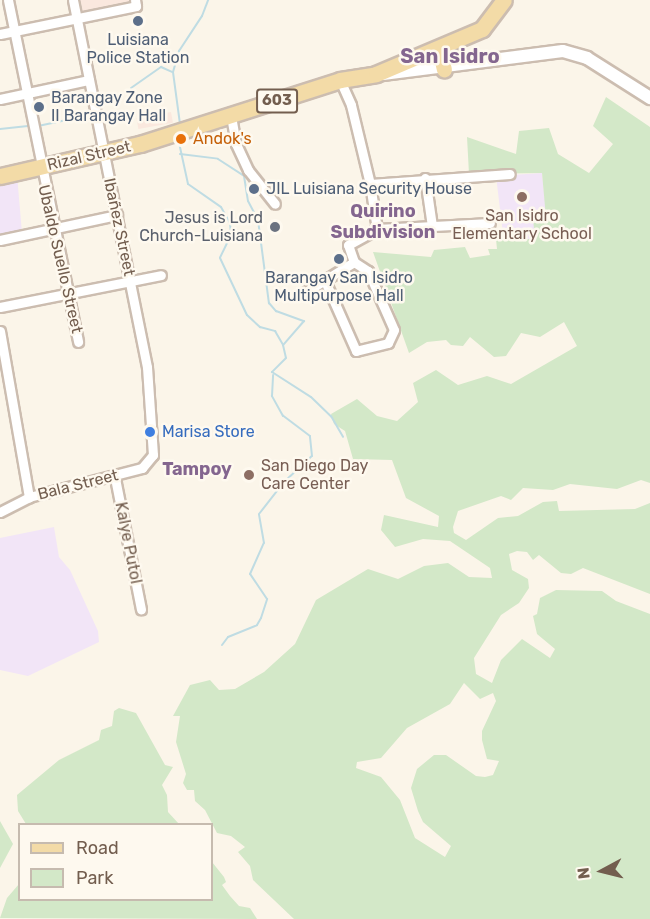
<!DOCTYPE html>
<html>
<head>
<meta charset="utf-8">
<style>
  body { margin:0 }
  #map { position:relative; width:650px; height:919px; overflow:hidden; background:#fbf5e9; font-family:Rubik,sans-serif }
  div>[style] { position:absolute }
  .commercial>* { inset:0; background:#fae8de; transform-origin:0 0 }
  .education>* { inset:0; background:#f2e5f7 }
  .green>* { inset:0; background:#d3e8c8 }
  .stream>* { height:2px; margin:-1px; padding:0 1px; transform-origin:1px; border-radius:1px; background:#bfdce3 }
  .roads { filter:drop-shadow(2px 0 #ccbdb0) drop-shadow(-2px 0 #ccbdb0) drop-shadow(0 2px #ccbdb0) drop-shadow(0 -2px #ccbdb0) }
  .minor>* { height:9px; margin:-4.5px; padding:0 4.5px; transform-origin:4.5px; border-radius:4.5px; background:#fff }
  .tertiary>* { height:12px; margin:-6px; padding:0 6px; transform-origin:6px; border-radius:6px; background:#fff }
  .primary>* { height:15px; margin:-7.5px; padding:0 7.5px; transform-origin:7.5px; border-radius:7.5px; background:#f3dba7 }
  .dots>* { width:16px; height:16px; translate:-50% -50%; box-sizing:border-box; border:3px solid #fef9ef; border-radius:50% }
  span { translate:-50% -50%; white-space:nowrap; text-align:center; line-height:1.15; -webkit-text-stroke:5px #fef9ef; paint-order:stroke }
  .shield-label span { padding:2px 4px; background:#fef9ef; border:2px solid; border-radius:4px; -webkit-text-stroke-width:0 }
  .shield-label { font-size:15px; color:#735e4f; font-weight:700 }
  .service-label { font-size:16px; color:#4e5e75 }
  .left { translate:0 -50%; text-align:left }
  .food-label { font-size:16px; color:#c56008 }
  .street-label { font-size:16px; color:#735e4f }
  .education-label { font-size:16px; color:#785e54 }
  .worship-label { font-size:16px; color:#5b616d }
  .right { translate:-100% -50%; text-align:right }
  .shop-label { font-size:16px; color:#366cbe }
  .neighbourhood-label { font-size:18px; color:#84668f; font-weight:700 }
  .quarter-label { font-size:20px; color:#84668f; font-weight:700 }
  .legend { position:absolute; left:18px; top:823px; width:195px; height:78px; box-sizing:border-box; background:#fef9ef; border:2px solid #c6bbaf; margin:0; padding:8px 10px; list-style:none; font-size:18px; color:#735e4f }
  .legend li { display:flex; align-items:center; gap:12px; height:30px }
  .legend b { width:30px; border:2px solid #c6bbaf }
  .north { position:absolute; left:572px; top:841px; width:60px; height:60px; -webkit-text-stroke:4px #fef9ef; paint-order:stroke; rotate:263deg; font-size:16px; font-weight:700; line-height:24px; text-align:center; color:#735e4f }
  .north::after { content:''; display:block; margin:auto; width:21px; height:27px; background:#735e4f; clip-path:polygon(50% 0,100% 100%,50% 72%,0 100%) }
</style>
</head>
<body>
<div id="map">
  <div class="commercial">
    <div style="clip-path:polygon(74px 0,134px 0,135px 3px,78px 15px)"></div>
    <div style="left:171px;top:112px;width:11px;height:35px;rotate:80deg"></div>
  </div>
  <div class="education">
    <div style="clip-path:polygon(542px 173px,547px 218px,535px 239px,504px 242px,496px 176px)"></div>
    <div style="clip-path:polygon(17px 175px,22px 233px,0 238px,0 179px)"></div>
    <div style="clip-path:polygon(54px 527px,59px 557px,70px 570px,98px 631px,99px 642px,28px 676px,0 670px,0 538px)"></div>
  </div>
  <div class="green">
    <div style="clip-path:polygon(evenodd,606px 97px,650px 127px,650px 483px,641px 480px,617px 489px,570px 484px,553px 490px,523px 488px,511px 500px,501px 496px,458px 511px,453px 527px,454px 533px,466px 540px,498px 518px,518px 516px,543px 502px,557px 501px,559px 511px,635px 509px,650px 503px,650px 594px,583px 568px,571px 574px,561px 573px,539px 555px,533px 560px,527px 552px,517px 551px,509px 554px,512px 570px,528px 579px,529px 588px,519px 603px,501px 615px,474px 658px,476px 674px,492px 683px,501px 660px,522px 639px,550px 658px,555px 649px,537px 634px,533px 616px,537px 614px,540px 598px,556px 590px,602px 591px,616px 601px,650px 614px,650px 919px,294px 919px,253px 880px,250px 866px,238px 852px,245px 847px,231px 836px,217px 833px,205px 810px,195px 801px,194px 790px,187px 790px,183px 783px,186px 774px,176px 742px,180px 716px,173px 716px,190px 685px,210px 680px,219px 690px,235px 689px,264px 672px,295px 644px,316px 600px,368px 569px,398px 579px,424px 566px,448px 563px,469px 577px,492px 578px,490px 568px,450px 541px,423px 539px,395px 547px,381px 530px,384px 515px,438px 527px,439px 516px,406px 498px,392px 460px,353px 459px,345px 431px,334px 424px,331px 414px,357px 399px,377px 416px,397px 421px,418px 402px,413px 383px,436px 370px,458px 385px,487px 376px,511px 384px,577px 346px,564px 322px,540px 337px,521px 333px,506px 356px,494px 357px,470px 337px,463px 346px,451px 345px,446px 340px,427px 342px,409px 353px,373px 252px,431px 257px,434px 250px,465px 247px,470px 258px,490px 255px,488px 249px,497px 249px,496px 239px,535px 239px,533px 219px,546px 218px,542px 173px,469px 174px,467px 137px,516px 154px,519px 131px,549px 128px,558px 154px,589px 173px,613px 144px,593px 126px,606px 97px,464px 683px,480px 699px,493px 693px,496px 701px,482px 731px,482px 740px,487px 759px,499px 761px,493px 775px,485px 777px,476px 776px,446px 755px,434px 755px,417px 769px,411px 788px,418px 811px,423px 822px,451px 846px,445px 857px,415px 838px,400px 800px,381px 777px,356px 768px,357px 762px,381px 758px,407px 728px,450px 704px,464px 683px)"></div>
    <div style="clip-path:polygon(119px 708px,136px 713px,165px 765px,173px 767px,162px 785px,167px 795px,168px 812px,179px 824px,26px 824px,18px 811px,17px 795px,59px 760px,99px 740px,101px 730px,112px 726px,114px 711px)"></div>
    <div style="clip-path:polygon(0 821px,13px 844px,0 868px)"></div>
    <div style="clip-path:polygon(212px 862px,224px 877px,226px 882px,222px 885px,230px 896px,239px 906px,250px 908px,257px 919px,0 918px,7px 898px,19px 884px,20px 900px,212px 900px)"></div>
  </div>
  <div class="stream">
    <div style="left:131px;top:88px;width:37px;rotate:-35deg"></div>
    <div style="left:161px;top:67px;width:12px;rotate:24deg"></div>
    <div style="left:180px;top:124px;width:52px;rotate:-97.7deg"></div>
    <div style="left:173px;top:72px;width:22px;rotate:-74deg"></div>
    <div style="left:179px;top:51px;width:42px;rotate:-56.7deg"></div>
    <div style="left:202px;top:16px;width:17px;rotate:-69deg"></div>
    <div style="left:38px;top:126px;width:40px;rotate:-12deg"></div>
    <div style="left:77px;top:118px;width:5px;rotate:-79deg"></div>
    <div style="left:78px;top:113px;width:13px;rotate:-9deg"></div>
    <div style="left:0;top:129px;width:28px;rotate:-6deg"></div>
    <div style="left:178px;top:138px;width:47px;rotate:77.7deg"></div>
    <div style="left:188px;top:184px;width:40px;rotate:34.9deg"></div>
    <div style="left:221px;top:207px;width:18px;rotate:61deg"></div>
    <div style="left:230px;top:223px;width:12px;rotate:85deg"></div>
    <div style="left:231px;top:235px;width:25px;rotate:116deg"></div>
    <div style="left:220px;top:258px;width:63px;rotate:64.7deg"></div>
    <div style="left:247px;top:315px;width:18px;rotate:43deg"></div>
    <div style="left:260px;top:327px;width:16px;rotate:15deg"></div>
    <div style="left:275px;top:331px;width:16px;rotate:60deg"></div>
    <div style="left:180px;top:154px;width:38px;rotate:7deg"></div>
    <div style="left:218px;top:159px;width:31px;rotate:33deg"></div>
    <div style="left:244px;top:176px;width:25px;rotate:81deg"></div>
    <div style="left:248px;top:201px;width:21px;rotate:62deg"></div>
    <div style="left:258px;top:220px;width:84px;rotate:82.5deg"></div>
    <div style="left:269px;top:303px;width:11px;rotate:49deg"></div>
    <div style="left:276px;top:311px;width:30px;rotate:20deg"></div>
    <div style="left:304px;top:321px;width:32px;rotate:131deg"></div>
    <div style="left:283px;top:345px;width:13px;rotate:77deg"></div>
    <div style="left:286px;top:358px;width:20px;rotate:135deg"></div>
    <div style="left:272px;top:372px;width:46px;rotate:32.7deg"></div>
    <div style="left:311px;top:397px;width:28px;rotate:44deg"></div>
    <div style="left:331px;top:416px;width:24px;rotate:60deg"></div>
    <div style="left:222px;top:645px;width:10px;rotate:-53deg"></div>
    <div style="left:228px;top:637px;width:31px;rotate:-22deg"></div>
    <div style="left:257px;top:625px;width:8px;rotate:-60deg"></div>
    <div style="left:261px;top:618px;width:20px;rotate:-72deg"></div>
    <div style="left:267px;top:599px;width:30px;rotate:-124deg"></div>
    <div style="left:250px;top:574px;width:34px;rotate:-66deg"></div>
    <div style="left:264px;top:543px;width:29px;rotate:-100deg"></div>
    <div style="left:259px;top:514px;width:41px;rotate:-52deg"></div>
    <div style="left:284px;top:482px;width:38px;rotate:-43deg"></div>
    <div style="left:312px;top:456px;width:20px;rotate:-96deg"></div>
    <div style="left:310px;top:436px;width:34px;rotate:-143deg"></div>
    <div style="left:283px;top:416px;width:23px;rotate:-119deg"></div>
    <div style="left:272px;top:396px;width:21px;rotate:-87deg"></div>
  </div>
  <div class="roads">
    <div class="minor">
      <div style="left:8px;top:0;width:349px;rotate:78.4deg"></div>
      <div style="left:0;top:34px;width:139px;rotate:-11.6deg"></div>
      <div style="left:136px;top:6px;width:6px;rotate:-99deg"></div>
      <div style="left:340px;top:80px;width:27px;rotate:66deg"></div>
      <div style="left:351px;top:105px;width:81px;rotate:76.5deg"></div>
      <div style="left:370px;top:184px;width:46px;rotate:81.2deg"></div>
      <div style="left:0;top:99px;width:91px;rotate:-12.1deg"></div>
      <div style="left:231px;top:116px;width:28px;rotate:80deg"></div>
      <div style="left:236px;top:144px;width:29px;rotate:65deg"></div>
      <div style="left:248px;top:170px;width:43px;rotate:51.5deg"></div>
      <div style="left:425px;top:178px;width:49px;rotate:81.7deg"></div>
      <div style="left:370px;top:184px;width:140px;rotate:-4.1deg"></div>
      <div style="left:0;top:240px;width:120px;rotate:-12.1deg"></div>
      <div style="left:354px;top:262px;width:18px;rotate:-109deg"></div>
      <div style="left:348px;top:245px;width:33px;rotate:-29deg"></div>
      <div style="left:377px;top:229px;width:113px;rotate:-3deg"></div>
      <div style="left:304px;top:293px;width:59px;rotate:-31.8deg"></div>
      <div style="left:354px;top:262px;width:17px;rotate:33deg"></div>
      <div style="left:368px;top:271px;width:64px;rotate:66.2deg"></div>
      <div style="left:394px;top:330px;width:14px;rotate:115deg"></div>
      <div style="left:388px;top:343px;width:33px;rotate:166deg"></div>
      <div style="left:356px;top:351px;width:77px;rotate:-113.9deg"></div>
      <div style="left:0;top:307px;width:164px;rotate:-11.2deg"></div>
      <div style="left:0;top:331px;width:169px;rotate:80.1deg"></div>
      <div style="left:115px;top:478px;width:134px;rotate:78.8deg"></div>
      <div style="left:0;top:512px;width:33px;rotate:-27deg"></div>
      <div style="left:29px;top:497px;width:117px;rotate:-14.4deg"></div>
      <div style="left:142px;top:468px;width:17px;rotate:-50deg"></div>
      <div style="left:153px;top:455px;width:88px;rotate:-93.9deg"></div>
      <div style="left:147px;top:367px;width:374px;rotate:-101.4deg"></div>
    </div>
    <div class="tertiary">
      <div style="left:383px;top:74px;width:181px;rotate:-7.3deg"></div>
      <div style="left:563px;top:51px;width:25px;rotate:16deg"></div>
      <div style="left:587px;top:58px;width:75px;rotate:32.4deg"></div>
    </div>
    <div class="primary">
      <div style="left:439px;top:48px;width:22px;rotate:77deg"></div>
      <div style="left:0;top:176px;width:144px;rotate:-12.9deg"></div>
      <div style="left:140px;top:144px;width:210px;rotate:-17.7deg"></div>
      <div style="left:340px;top:80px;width:36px;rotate:-9deg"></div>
      <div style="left:376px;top:74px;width:115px;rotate:-23deg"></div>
      <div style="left:482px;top:29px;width:36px;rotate:-53deg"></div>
    </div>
  </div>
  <div class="dots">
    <div style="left:138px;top:21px;background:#5c6f8a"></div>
    <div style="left:39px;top:107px;background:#5c6f8a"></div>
    <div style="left:181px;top:139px;background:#e8710a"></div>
    <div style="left:254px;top:189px;background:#5c6f8a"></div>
    <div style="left:522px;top:197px;background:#8d6e63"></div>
    <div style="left:275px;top:227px;background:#6b7280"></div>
    <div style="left:339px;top:259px;background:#5c6f8a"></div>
    <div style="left:150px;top:432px;background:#3f7fe0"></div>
    <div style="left:249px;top:475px;background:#8d6e63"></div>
  </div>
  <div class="shield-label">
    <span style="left:277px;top:101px">603</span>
  </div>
  <div class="service-label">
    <span style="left:138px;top:49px">Luisiana<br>Police Station</span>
    <span class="left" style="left:51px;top:107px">Barangay Zone<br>II Barangay Hall</span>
    <span class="left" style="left:266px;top:189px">JIL Luisiana Security House</span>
    <span style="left:339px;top:287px">Barangay San Isidro<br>Multipurpose Hall</span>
  </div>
  <div class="food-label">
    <span class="left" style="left:193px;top:139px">Andok's</span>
  </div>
  <div class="street-label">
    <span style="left:89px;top:156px;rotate:-13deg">Rizal Street</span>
    <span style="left:119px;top:227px;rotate:78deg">Ibañez Street</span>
    <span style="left:60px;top:259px;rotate:77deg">Ubaldo Suello Street</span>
    <span style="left:78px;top:485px;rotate:-14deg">Bala Street</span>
    <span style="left:128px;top:543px;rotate:79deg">Kalye Putol</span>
  </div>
  <div class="education-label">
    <span style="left:522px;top:225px">San Isidro<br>Elementary School</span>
    <span class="left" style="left:261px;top:475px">San Diego Day<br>Care Center</span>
  </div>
  <div class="worship-label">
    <span class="right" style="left:263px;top:227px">Jesus is Lord<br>Church-Luisiana</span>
  </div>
  <div class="shop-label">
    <span class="left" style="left:162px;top:432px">Marisa Store</span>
  </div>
  <div class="neighbourhood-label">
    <span style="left:383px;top:222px">Quirino<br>Subdivision</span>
    <span style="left:197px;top:469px">Tampoy</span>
  </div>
  <div class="quarter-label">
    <span style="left:450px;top:56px">San Isidro</span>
  </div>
  <ul class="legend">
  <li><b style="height:8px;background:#f3dba7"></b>Road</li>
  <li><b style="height:16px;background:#d3e8c8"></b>Park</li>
  </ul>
  <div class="north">N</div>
</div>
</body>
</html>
